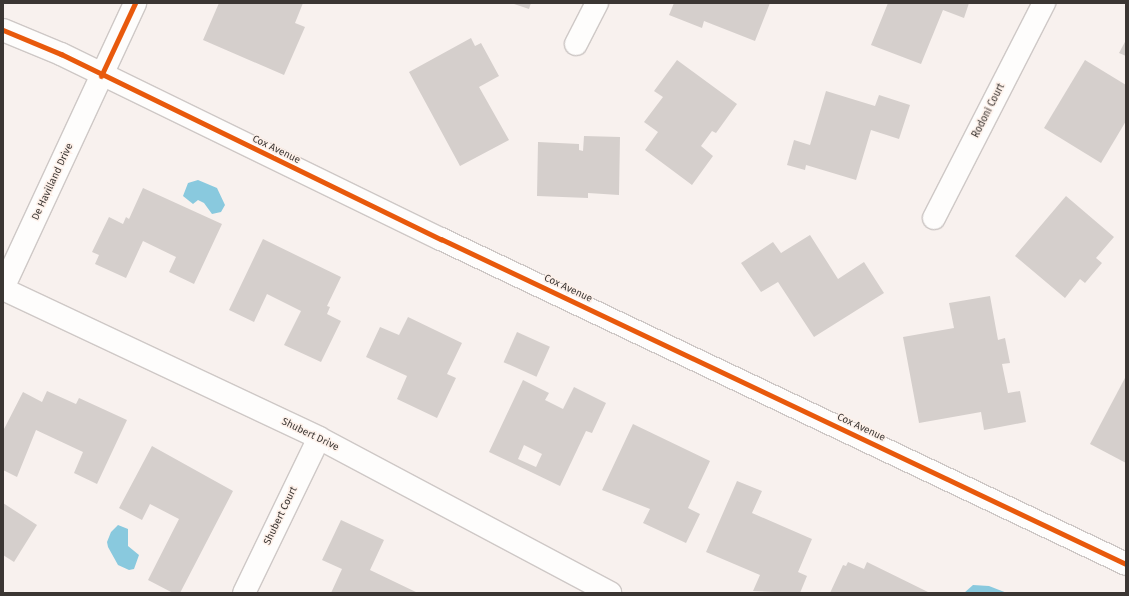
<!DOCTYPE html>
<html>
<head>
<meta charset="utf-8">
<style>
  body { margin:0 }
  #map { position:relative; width:1129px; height:596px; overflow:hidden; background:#f8f1ee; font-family:"Fira Sans",sans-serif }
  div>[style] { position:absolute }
  .water>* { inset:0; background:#89c9de }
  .building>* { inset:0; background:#d5cfcc; transform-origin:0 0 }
  .roads { filter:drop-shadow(1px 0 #cec8c6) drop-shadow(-1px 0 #cec8c6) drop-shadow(0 1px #cec8c6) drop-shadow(0 -1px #cec8c6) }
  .minor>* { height:22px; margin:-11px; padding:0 11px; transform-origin:11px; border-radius:11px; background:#fefdfc }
  .secondary>* { height:22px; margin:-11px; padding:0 11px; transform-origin:11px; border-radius:11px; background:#fefdfc }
  .cycleway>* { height:5px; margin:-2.5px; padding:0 2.5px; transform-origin:2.5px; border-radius:2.5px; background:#e8590c }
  span { translate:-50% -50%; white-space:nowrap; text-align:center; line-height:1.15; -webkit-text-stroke:3px #fdf0e9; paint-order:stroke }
  .street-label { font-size:10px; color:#3b3633 }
  .frame { position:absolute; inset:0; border:4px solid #3b3633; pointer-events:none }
</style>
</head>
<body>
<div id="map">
  <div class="water">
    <div style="clip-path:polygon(198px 180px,217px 188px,225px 205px,221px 212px,212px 214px,204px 203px,198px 200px,193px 204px,183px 196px,188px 183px)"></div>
    <div style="clip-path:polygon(118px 525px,128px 529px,128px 546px,139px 555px,134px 569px,129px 570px,118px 565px,108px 547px,107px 542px,111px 532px)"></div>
    <div style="clip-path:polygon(973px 585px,989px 586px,1007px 593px,964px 593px)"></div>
  </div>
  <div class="building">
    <div style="clip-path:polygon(219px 3px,303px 3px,295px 23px,305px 27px,284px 75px,203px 40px)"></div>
    <div style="clip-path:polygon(511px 3px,531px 3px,529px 9px)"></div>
    <div style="clip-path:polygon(674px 3px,770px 3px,755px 41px,704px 21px,702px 28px,669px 15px)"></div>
    <div style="clip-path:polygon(888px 3px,969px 3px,964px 18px,943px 10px,921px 64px,871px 45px)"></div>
    <div style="clip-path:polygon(471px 38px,475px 46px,481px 43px,499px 76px,479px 87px,509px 140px,460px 166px,409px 72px)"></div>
    <div style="clip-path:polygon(1126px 40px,1126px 56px,1119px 53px)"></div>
    <div style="clip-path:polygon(677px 60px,737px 104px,716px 133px,712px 131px,701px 146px,713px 156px,692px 185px,645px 150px,658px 132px,644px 122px,663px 97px,654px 91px)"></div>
    <div style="clip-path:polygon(1085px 60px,1126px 85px,1126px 121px,1101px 163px,1044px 128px)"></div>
    <div style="clip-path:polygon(826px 91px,875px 106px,879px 95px,910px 105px,899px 139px,871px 130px,856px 180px,806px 165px,805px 170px,787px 165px,794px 140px,810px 145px)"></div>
    <div style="clip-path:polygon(584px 136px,620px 137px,619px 195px,588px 193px,588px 198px,537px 196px,538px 142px,579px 144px,579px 150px,583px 151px)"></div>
    <div style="clip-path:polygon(143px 188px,222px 224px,194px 284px,169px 272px,176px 257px,143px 241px,126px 278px,95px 264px,99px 255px,92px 252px,109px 217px,123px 224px,126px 217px,129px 219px)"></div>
    <div style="clip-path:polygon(1066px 196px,1114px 237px,1096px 258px,1102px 263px,1085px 283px,1080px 279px,1065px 298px,1015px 256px)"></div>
    <div style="clip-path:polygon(810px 235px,838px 279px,864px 262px,884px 293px,814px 337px,778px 282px,761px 292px,741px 263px,773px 242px,781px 253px)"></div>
    <div style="clip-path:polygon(263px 239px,341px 277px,327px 306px,330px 307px,327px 314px,341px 321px,321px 362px,284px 345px,301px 311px,267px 294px,254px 322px,229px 310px)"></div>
    <div style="clip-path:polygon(990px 296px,998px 340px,1005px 338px,1010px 363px,1002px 364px,1008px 393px,1020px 391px,1026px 422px,984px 430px,981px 412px,919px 423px,903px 337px,954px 328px,949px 303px)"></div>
    <div style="clip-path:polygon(408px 317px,462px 343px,447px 374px,456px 378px,437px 418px,397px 399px,407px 376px,366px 357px,380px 327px,399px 335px)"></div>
    <div style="left:517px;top:332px;width:36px;height:33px;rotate:24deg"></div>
    <div style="clip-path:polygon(1126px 376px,1126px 463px,1090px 444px)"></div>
    <div style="clip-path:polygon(evenodd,523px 380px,549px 393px,545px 400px,563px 409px,574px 387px,606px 403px,592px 433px,586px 431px,560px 486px,489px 452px,523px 380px,524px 445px,542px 454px,536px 467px,518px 459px,524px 445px)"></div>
    <div style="clip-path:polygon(47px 391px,76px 404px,79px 398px,127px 420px,97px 484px,74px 473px,83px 452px,36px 430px,17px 477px,3px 470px,3px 431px,23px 392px,42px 402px)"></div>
    <div style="clip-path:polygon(633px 424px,710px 461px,688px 508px,700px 514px,686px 543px,643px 523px,650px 509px,602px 490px)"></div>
    <div style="clip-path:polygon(152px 446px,233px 491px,180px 593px,173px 593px,148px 580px,179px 519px,150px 504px,142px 520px,119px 508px)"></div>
    <div style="clip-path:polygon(737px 481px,762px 491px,752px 513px,812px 539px,798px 572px,807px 576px,800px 593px,753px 591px,760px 575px,706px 552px)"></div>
    <div style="clip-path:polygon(3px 503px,37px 525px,14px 562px,3px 555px)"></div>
    <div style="clip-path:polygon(341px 520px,384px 540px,370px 570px,418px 593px,331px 593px,342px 569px,322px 560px)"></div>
    <div style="clip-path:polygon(848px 562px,864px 569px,867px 562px,928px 592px,830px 593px,843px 565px,846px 566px)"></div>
  </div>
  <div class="roads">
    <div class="minor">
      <div style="left:576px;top:44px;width:46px;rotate:-62.9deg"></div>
      <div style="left:934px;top:218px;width:242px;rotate:-62.9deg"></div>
      <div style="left:3px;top:288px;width:314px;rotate:-65.1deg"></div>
      <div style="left:3px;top:289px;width:349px;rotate:25.2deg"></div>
      <div style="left:319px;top:438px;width:330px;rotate:28deg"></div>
      <div style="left:244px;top:593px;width:172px;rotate:-64.2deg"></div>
    </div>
    <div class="secondary">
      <div style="left:3px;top:30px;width:63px;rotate:22.5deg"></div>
      <div style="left:61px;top:54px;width:423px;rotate:26deg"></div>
      <div style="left:441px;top:239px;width:758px;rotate:25.38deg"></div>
    </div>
  </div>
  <div class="cycleway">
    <div style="left:3px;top:30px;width:63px;rotate:22.5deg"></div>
    <div style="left:61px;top:54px;width:423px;rotate:26deg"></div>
    <div style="left:441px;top:239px;width:758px;rotate:25.38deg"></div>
    <div style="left:101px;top:76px;width:81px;rotate:-65deg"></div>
  </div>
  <div class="street-label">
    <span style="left:989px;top:111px;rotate:-63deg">Rodoni Court</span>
    <span style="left:276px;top:150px;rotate:26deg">Cox Avenue</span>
    <span style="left:53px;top:182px;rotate:-65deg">De Havilland Drive</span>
    <span style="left:568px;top:289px;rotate:25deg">Cox Avenue</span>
    <span style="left:861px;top:428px;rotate:25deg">Cox Avenue</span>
    <span style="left:310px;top:435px;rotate:26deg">Shubert Drive</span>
    <span style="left:281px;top:516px;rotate:-64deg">Shubert Court</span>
  </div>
  <div class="frame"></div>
</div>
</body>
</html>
